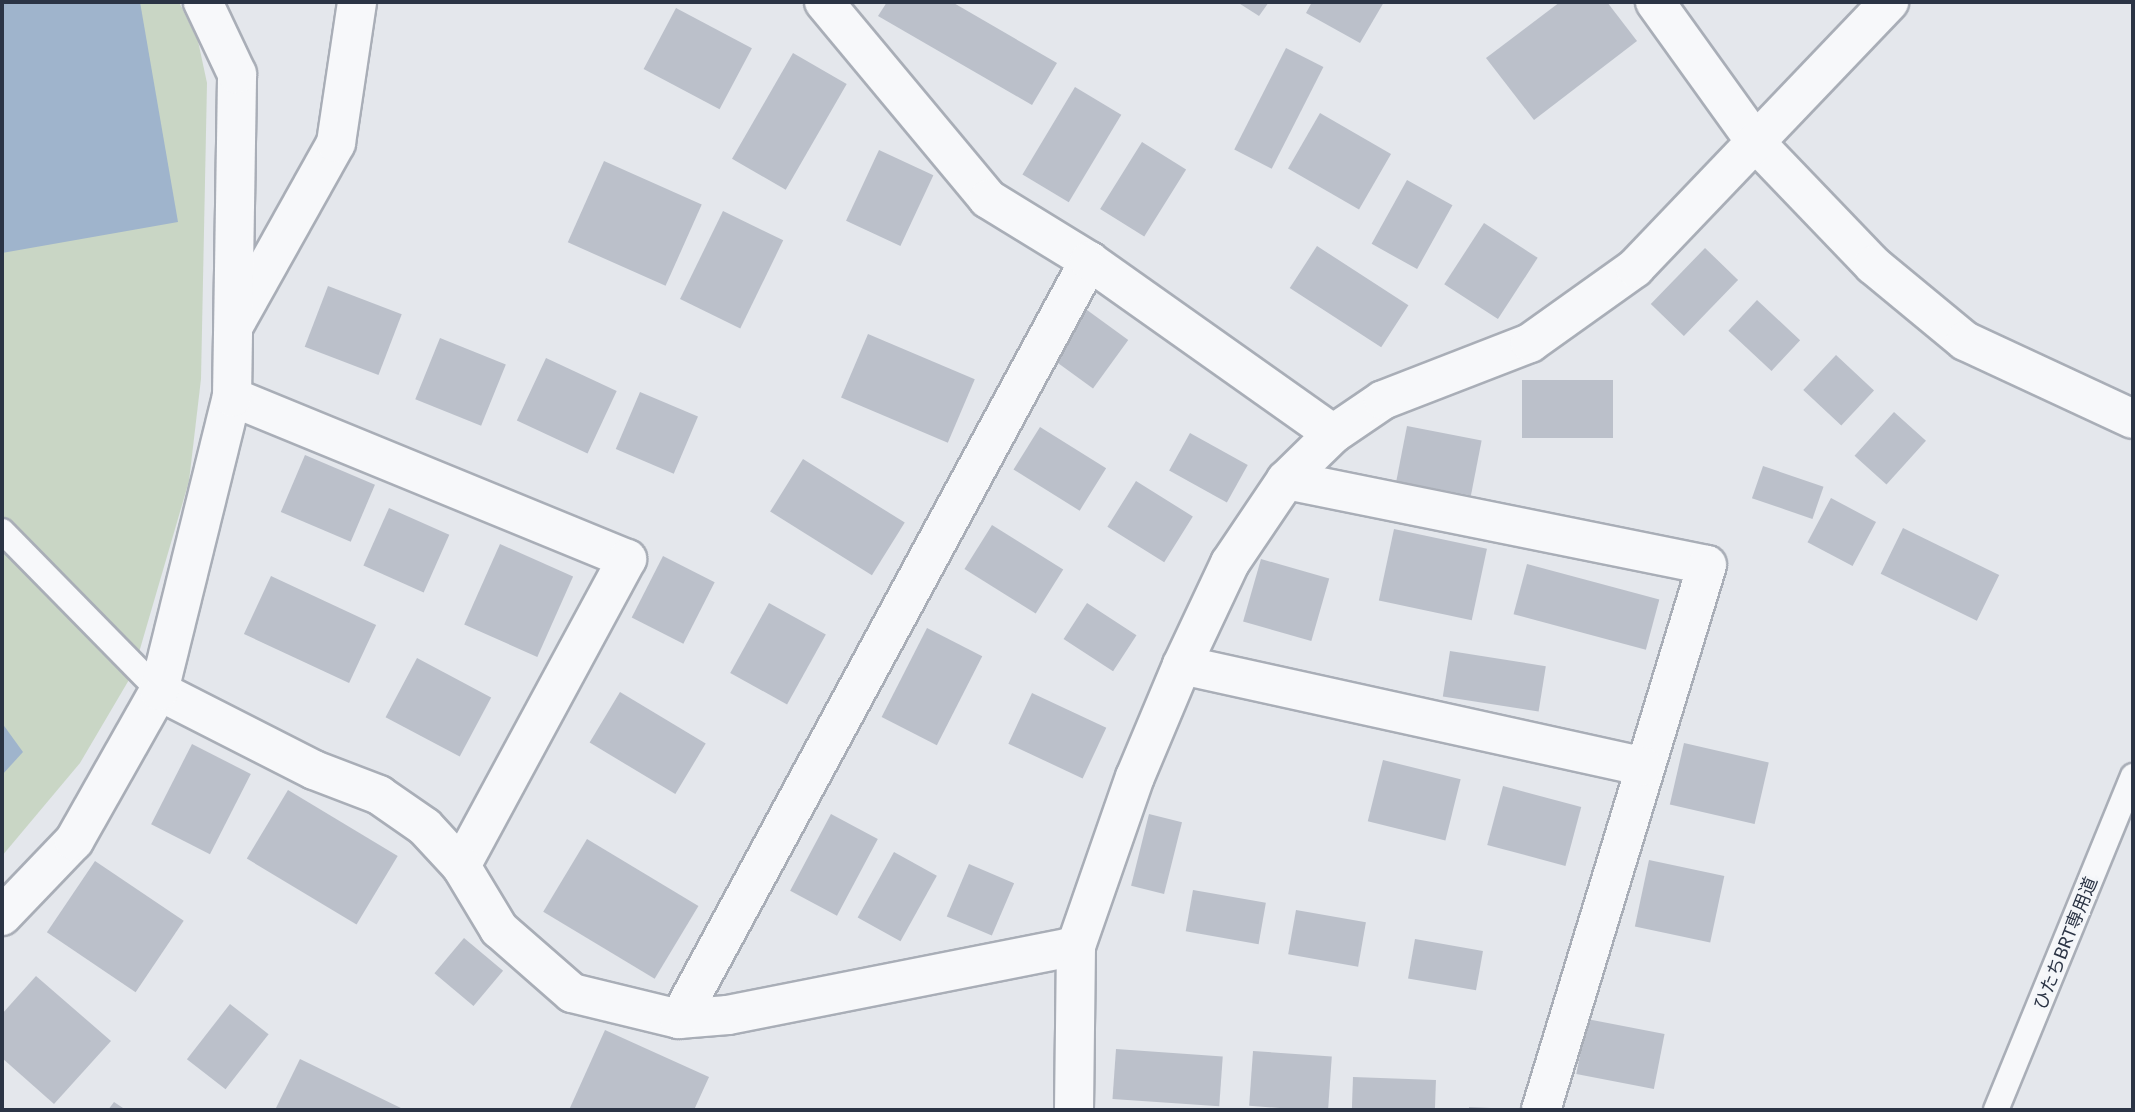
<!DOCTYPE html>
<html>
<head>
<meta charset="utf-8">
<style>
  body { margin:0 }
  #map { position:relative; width:2135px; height:1112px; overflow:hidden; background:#e4e7ec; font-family:Lato,"Noto Sans JP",sans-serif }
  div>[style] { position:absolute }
  .green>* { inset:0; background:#c9d6c5 }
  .water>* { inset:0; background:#9fb4cc }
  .building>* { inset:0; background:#bbc0ca; transform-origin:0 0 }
  .roads { filter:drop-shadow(2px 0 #a9aeb7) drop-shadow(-2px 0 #a9aeb7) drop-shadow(0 2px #a9aeb7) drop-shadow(0 -2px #a9aeb7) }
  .lane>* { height:24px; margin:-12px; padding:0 12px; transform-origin:12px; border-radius:12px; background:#f7f8fa }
  .street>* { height:38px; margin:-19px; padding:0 19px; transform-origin:19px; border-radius:19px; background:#f7f8fa }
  span { translate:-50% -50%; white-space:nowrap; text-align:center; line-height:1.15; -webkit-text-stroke:6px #f4f6f9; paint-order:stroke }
  .street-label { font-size:18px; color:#2b3445 }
  .frame { position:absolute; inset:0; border:4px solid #2b3445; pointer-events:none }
</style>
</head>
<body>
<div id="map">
  <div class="green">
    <div style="clip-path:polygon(2px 2px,179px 2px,198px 41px,207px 83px,201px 379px,189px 481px,133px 673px,80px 763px,2px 856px)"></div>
  </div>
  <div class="water">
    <div style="clip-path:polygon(2px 2px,140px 2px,178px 222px,2px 253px)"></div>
    <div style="clip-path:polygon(2px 723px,23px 752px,2px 775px)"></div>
  </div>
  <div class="building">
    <div style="clip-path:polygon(887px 2px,952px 2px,1057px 63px,1032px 105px,878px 16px)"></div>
    <div style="clip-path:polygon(1237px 2px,1269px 2px,1259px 16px)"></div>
    <div style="clip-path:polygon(1312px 2px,1384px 2px,1360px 43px,1306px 13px)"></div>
    <div style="clip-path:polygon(1560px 2px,1607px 2px,1637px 41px,1534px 120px,1486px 58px)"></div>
    <div style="left:676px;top:8px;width:86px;height:69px;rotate:28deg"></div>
    <div style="left:1286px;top:48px;width:42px;height:114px;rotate:27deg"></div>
    <div style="left:793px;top:53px;width:62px;height:122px;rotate:30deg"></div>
    <div style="left:1075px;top:87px;width:54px;height:102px;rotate:31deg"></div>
    <div style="left:1320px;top:113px;width:82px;height:64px;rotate:30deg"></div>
    <div style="left:1142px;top:142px;width:52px;height:79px;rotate:32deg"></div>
    <div style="left:879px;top:150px;width:60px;height:78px;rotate:25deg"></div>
    <div style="left:604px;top:161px;width:107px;height:89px;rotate:24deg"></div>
    <div style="left:1407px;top:180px;width:52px;height:73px;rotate:29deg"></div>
    <div style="left:723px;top:211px;width:67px;height:98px;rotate:26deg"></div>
    <div style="left:1484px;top:223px;width:64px;height:73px;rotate:33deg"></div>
    <div style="left:1317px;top:246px;width:109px;height:50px;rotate:33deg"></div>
    <div style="left:1705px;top:248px;width:46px;height:78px;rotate:44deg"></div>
    <div style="left:328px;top:286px;width:79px;height:65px;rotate:21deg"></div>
    <div style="left:1757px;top:300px;width:59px;height:42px;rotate:43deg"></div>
    <div style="left:1087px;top:310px;width:51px;height:60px;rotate:36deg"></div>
    <div style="left:868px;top:334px;width:116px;height:69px;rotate:23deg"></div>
    <div style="left:440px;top:338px;width:71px;height:66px;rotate:22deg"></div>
    <div style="left:1836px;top:355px;width:52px;height:48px;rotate:43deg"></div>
    <div style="left:546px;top:358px;width:78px;height:69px;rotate:25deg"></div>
    <div style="left:1522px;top:380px;width:91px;height:58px"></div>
    <div style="left:640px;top:392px;width:63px;height:62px;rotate:23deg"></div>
    <div style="left:1894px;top:412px;width:43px;height:59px;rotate:42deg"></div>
    <div style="left:1407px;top:426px;width:76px;height:56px;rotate:11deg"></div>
    <div style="left:1040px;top:427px;width:78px;height:50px;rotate:32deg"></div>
    <div style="left:1190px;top:433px;width:66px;height:43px;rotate:29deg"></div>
    <div style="left:305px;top:455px;width:76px;height:62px;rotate:23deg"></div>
    <div style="left:803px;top:459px;width:120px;height:62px;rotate:32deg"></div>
    <div style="left:1763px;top:466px;width:64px;height:34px;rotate:19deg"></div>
    <div style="left:1136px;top:481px;width:67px;height:54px;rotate:32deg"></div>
    <div style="left:1831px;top:498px;width:51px;height:50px;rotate:28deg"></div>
    <div style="left:389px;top:508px;width:66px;height:63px;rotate:24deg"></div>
    <div style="left:992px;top:525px;width:84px;height:52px;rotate:32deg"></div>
    <div style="left:1903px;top:528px;width:107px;height:51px;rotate:26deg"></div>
    <div style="left:1394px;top:529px;width:95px;height:73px;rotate:12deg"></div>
    <div style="left:500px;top:544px;width:80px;height:88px;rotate:24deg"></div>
    <div style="left:663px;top:556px;width:58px;height:69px;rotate:27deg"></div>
    <div style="left:1261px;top:559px;width:71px;height:65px;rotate:16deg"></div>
    <div style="left:1527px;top:564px;width:137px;height:52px;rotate:15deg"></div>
    <div style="left:271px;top:576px;width:116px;height:64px;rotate:25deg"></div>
    <div style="left:769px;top:603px;width:65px;height:80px;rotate:29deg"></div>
    <div style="left:1087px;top:603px;width:59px;height:43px;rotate:33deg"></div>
    <div style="left:927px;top:628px;width:62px;height:100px;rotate:27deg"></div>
    <div style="left:1450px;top:651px;width:97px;height:46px;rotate:9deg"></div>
    <div style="left:417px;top:658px;width:84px;height:67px;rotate:28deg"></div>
    <div style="left:620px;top:692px;width:100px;height:59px;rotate:31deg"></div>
    <div style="left:1032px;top:693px;width:82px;height:56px;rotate:25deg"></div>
    <div style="left:1684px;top:743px;width:87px;height:63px;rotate:13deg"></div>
    <div style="left:192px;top:744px;width:66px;height:90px;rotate:27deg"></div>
    <div style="left:1383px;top:760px;width:80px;height:63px;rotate:14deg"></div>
    <div style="left:1503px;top:786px;width:81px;height:61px;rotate:15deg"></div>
    <div style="left:288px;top:790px;width:128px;height:80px;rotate:31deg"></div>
    <div style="left:831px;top:814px;width:53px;height:87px;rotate:28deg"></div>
    <div style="left:1149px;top:814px;width:34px;height:74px;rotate:14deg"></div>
    <div style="left:587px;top:839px;width:130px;height:85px;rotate:31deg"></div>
    <div style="left:894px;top:852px;width:49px;height:75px;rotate:29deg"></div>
    <div style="left:1649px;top:860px;width:77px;height:68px;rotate:12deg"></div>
    <div style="left:95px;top:861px;width:107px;height:86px;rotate:34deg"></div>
    <div style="left:969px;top:864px;width:49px;height:57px;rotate:23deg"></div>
    <div style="left:1193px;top:890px;width:74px;height:42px;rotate:10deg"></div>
    <div style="left:1296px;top:910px;width:71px;height:45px;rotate:10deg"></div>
    <div style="left:464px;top:938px;width:51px;height:46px;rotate:40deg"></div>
    <div style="left:1415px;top:939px;width:69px;height:40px;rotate:10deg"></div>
    <div style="clip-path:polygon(36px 976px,111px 1041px,54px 1104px,2px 1058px,2px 1014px)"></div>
    <div style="left:230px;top:1004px;width:49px;height:70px;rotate:38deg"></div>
    <div style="left:1587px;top:1019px;width:79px;height:56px;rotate:11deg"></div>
    <div style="clip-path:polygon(605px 1030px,709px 1077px,694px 1110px,569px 1110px)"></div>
    <div style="left:1116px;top:1049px;width:107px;height:50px;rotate:4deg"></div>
    <div style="left:1253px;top:1051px;width:79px;height:55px;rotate:4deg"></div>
    <div style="clip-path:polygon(300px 1059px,405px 1110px,275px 1110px)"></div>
    <div style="left:1353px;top:1077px;width:83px;height:33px;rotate:2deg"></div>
    <div style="clip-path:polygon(114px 1102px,126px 1110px,108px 1110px)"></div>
    <div style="clip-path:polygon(1469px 1107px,1491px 1108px,1491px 1110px,1469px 1110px)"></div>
  </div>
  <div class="roads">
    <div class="lane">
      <div style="left:2px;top:531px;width:224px;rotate:45.5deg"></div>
      <div style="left:1996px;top:1110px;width:361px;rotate:-67.7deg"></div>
    </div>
    <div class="street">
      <div style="left:824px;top:2px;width:256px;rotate:50.2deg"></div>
      <div style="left:988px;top:199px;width:119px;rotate:31.5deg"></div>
      <div style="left:1655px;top:2px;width:175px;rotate:54.3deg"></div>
      <div style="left:1757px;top:144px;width:168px;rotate:46.2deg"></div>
      <div style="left:1873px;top:265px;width:119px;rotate:39.6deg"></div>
      <div style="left:1965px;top:341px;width:185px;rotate:24.9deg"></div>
      <div style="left:236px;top:322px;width:205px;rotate:-60.8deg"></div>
      <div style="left:336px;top:143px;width:143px;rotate:-81.5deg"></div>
      <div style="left:232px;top:397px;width:427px;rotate:22.3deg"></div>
      <div style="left:627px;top:559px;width:349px;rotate:118.4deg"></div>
      <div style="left:1286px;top:480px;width:429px;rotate:11.4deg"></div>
      <div style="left:1707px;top:565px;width:570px;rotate:106.94deg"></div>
      <div style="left:1182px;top:665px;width:472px;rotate:12.4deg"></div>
      <div style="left:159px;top:691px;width:174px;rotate:27deg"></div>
      <div style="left:314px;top:770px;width:70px;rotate:21deg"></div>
      <div style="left:379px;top:795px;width:56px;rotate:34.8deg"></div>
      <div style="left:425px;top:827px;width:53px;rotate:47.3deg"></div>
      <div style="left:461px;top:866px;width:74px;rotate:58.9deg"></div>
      <div style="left:499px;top:929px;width:97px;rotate:41.2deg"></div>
      <div style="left:572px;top:993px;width:110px;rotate:13.7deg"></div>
      <div style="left:679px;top:1019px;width:49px;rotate:-4.7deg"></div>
      <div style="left:728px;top:1015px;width:355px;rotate:-11.2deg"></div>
      <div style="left:2px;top:916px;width:104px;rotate:-46.2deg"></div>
      <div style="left:74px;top:841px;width:172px;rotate:-60.5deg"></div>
      <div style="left:159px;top:691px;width:303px;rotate:-76.1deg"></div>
      <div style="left:232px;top:397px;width:323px;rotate:-89.1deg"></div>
      <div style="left:237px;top:74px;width:80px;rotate:-115.3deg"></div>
      <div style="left:679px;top:1019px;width:862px;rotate:-61.59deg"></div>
      <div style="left:1089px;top:261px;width:299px;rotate:35.3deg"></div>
      <div style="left:1074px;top:1110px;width:164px;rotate:-89.3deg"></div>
      <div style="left:1076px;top:946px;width:179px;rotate:-70.8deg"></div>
      <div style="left:1135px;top:777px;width:121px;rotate:-67.2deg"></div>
      <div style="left:1182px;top:665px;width:113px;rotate:-64.8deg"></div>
      <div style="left:1230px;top:563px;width:100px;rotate:-56deg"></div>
      <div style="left:1286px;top:480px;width:66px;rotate:-44.4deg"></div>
      <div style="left:1333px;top:434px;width:60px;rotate:-34.2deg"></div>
      <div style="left:1383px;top:400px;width:158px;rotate:-21.2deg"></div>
      <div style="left:1530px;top:343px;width:129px;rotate:-35.5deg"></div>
      <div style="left:1635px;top:268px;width:368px;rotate:-46.3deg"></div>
    </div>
  </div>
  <div class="street-label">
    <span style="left:2065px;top:943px;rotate:-68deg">ひたちBRT専用道</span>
  </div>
  <div class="frame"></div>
</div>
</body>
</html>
